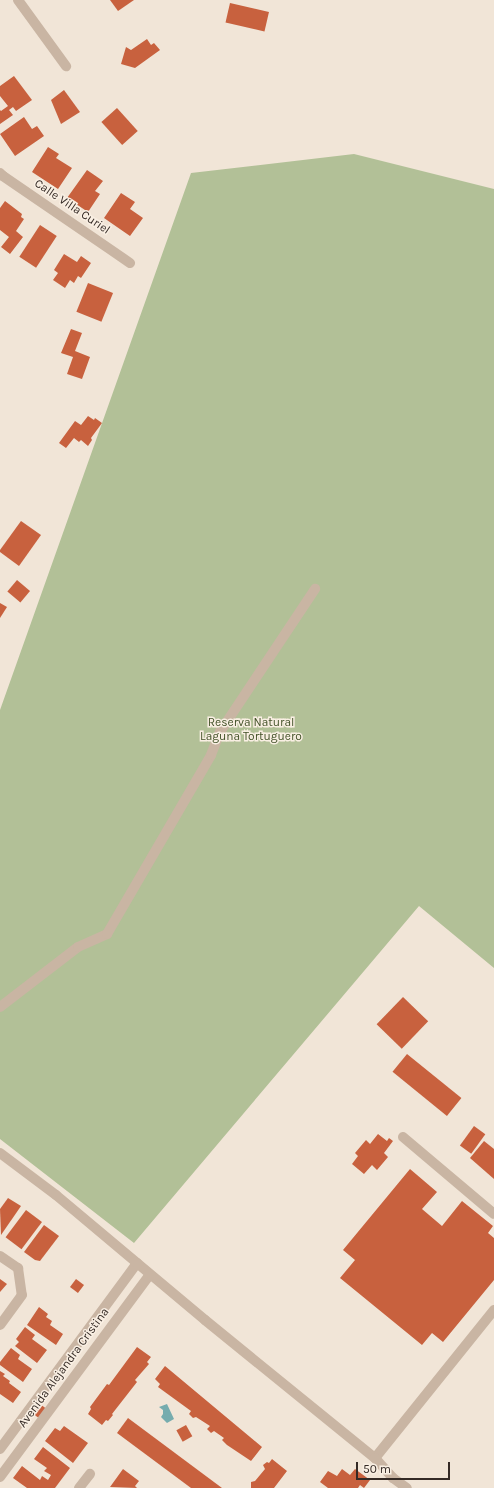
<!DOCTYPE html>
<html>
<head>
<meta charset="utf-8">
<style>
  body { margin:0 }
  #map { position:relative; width:494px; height:1488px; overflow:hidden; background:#f1e5d7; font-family:Karla,sans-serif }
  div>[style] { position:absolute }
  .green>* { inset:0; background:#b2c097 }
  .water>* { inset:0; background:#76acae }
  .building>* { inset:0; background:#c8613e; transform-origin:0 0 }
  .minor>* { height:10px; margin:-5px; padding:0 5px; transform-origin:5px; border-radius:5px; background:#c9b5a3 }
  .tertiary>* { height:10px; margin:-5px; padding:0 5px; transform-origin:5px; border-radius:5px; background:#c9b5a3 }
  span { translate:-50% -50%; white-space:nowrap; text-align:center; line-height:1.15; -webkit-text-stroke:3px #f9efe3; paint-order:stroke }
  .street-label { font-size:12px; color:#342a25 }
  .park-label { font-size:12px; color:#435229 }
  .scale { position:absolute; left:356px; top:1462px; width:94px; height:18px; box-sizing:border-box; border:2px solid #342a25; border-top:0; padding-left:5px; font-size:12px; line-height:14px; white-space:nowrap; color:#342a25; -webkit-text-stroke:3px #f9efe3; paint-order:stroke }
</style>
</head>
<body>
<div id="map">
  <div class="green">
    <div style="clip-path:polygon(354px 154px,494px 189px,494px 968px,419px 906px,134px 1243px,0 1139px,0 710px,191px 173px)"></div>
  </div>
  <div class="water">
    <div style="clip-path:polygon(167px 1404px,174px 1419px,167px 1423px,161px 1417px,163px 1414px,163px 1410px,159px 1407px)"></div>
  </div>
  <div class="building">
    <div style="clip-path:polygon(110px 0,134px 0,118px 11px)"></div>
    <div style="left:230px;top:3px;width:40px;height:20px;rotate:13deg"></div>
    <div style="clip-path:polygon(147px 39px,151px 45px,154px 43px,160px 50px,135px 68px,121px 64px,126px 47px,131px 50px)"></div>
    <div style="clip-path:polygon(14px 76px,32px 100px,16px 111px,13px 107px,9px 110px,13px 115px,0 124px,0 110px,1px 111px,8px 106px,0 96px,0 86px)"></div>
    <div style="clip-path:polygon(64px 90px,80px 112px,61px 124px,51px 100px)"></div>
    <div style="left:117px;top:108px;width:31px;height:21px;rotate:48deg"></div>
    <div style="clip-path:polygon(24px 117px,32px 129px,37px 126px,44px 136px,15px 156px,0 134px)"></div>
    <div style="clip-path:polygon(48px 147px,59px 154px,56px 158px,72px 168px,58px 189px,32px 172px)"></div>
    <div style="clip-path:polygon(87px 170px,103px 181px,95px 191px,100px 194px,88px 212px,67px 198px)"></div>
    <div style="clip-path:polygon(121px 193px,135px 202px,130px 209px,143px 218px,130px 236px,104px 218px)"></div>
    <div style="clip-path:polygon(5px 201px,22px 214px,21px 217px,24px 219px,16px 231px,23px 237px,10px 254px,1px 247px,9px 237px,0 230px,0 208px)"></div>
    <div style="left:40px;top:225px;width:20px;height:38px;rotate:33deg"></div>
    <div style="clip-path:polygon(64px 254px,77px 262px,81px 256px,91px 263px,81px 278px,78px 276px,74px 283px,70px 280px,65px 288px,53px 280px,58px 273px,54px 270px)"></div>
    <div style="left:88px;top:283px;width:27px;height:31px;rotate:22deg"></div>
    <div style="clip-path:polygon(71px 329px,82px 333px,75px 351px,90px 357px,82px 379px,67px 374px,73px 357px,61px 353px)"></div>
    <div style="clip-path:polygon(88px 416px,94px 420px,95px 418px,102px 423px,91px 438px,92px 440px,88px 446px,81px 440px,79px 442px,74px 438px,66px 448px,59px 443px,75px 421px,81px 425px)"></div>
    <div style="clip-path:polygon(21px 521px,41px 535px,19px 566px,0 552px,0 550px)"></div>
    <div style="left:17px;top:580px;width:17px;height:15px;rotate:40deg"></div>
    <div style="clip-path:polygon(0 603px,7px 607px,0 618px)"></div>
    <div style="left:403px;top:997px;width:35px;height:38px;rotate:44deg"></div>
    <div style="left:407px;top:1054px;width:70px;height:23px;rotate:39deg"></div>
    <div style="left:474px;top:1126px;width:14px;height:24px;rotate:36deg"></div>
    <div style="clip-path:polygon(378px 1134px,387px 1141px,389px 1138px,393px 1141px,384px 1153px,388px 1157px,377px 1170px,372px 1165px,364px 1174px,352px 1164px,358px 1156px,355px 1153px,366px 1140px,370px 1144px)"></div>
    <div style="clip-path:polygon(484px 1141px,494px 1149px,494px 1179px,470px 1158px)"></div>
    <div style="clip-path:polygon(410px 1169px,437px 1192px,422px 1209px,442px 1226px,462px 1201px,493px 1226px,488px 1233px,494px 1238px,494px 1280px,443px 1342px,432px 1333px,422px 1345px,340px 1278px,355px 1260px,343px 1250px)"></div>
    <div style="clip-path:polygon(8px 1198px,21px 1206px,1px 1235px,0 1209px)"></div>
    <div style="left:26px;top:1210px;width:20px;height:34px;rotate:37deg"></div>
    <div style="clip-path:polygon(44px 1225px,59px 1236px,40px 1261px,35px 1260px,24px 1252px)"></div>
    <div style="clip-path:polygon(0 1279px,7px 1284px,0 1292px)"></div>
    <div style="left:76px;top:1279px;width:10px;height:10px;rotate:37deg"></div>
    <div style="clip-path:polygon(39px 1307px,48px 1314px,46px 1317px,52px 1321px,50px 1325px,63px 1334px,56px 1345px,27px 1325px)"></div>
    <div style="clip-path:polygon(25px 1327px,35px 1335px,32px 1339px,47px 1350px,37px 1363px,15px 1346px,19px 1342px,16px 1339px)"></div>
    <div style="clip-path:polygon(137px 1347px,151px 1357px,147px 1362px,149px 1364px,135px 1380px,137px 1382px,112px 1414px,113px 1415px,108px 1421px,106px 1420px,102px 1425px,88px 1414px,91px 1409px,90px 1407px,107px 1384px,109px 1385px)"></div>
    <div style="clip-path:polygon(11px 1348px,20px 1355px,18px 1359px,32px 1369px,23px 1382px,0 1365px,0 1362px)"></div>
    <div style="clip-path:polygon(165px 1366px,262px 1447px,251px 1461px,227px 1445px,222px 1440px,224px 1438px,214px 1431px,211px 1433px,207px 1429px,210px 1426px,196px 1417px,193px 1418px,189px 1414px,191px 1411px,158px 1387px,160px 1384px,155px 1379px)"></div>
    <div style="clip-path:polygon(0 1371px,5px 1374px,3px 1376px,10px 1381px,9px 1383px,21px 1392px,13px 1403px,0 1394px)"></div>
    <div style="left:36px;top:1401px;width:15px;height:12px;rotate:37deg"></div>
    <div style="clip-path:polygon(128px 1418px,222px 1488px,191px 1488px,117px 1433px)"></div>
    <div style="left:186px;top:1425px;width:13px;height:11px;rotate:61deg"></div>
    <div style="clip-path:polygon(64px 1426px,88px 1443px,73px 1463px,45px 1441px,55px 1428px,60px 1431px)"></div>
    <div style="clip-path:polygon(43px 1447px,70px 1468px,55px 1488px,27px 1488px,13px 1478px,22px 1466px,40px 1480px,42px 1476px,48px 1480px,51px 1475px,44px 1471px,47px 1468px,34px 1459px)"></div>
    <div style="clip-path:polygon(272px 1459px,287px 1471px,274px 1488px,251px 1488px,251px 1482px,255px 1481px,265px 1469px,263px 1465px,267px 1462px,269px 1463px)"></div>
    <div style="clip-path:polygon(123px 1469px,139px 1481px,135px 1486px,137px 1488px,110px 1487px)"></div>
    <div style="clip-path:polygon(342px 1469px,350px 1475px,355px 1469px,370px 1480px,364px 1488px,360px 1485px,358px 1488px,328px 1488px,320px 1482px,328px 1471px,337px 1476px)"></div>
  </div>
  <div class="minor">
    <div style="left:18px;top:0;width:82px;rotate:54deg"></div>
    <div style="left:0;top:173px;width:4px;rotate:45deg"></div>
    <div style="left:3px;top:176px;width:154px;rotate:34.4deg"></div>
    <div style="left:0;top:1007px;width:98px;rotate:-37.6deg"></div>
    <div style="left:78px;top:947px;width:32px;rotate:-24deg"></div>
    <div style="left:107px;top:934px;width:207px;rotate:-59.8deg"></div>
    <div style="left:211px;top:755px;width:25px;rotate:-69deg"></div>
    <div style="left:220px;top:732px;width:172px;rotate:-56.4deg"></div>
    <div style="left:403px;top:1137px;width:119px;rotate:40.2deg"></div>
    <div style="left:0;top:1256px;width:22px;rotate:34deg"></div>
    <div style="left:18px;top:1268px;width:27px;rotate:82deg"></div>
    <div style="left:22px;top:1295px;width:37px;rotate:126deg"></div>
    <div style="left:0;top:1449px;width:231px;rotate:-53.6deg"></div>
    <div style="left:375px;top:1458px;width:190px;rotate:-51.2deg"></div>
    <div style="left:0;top:1477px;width:252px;rotate:-53.5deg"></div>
    <div style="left:79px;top:1488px;width:18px;rotate:-52deg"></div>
  </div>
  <div class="tertiary">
    <div style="left:0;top:1153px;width:70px;rotate:36.9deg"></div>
    <div style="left:56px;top:1195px;width:194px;rotate:40deg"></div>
    <div style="left:205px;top:1320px;width:219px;rotate:39.1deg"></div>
    <div style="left:375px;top:1458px;width:27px;rotate:48deg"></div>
    <div style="left:393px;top:1478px;width:17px;rotate:36deg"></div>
  </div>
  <div class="street-label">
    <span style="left:72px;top:207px;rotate:34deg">Calle Villa Curiel</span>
    <span style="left:64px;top:1368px;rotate:-54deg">Avenida Alejandra Cristina</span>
  </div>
  <div class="park-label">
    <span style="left:251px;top:730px">Reserva Natural<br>Laguna Tortuguero</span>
  </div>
  <div class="scale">50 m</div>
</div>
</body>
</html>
